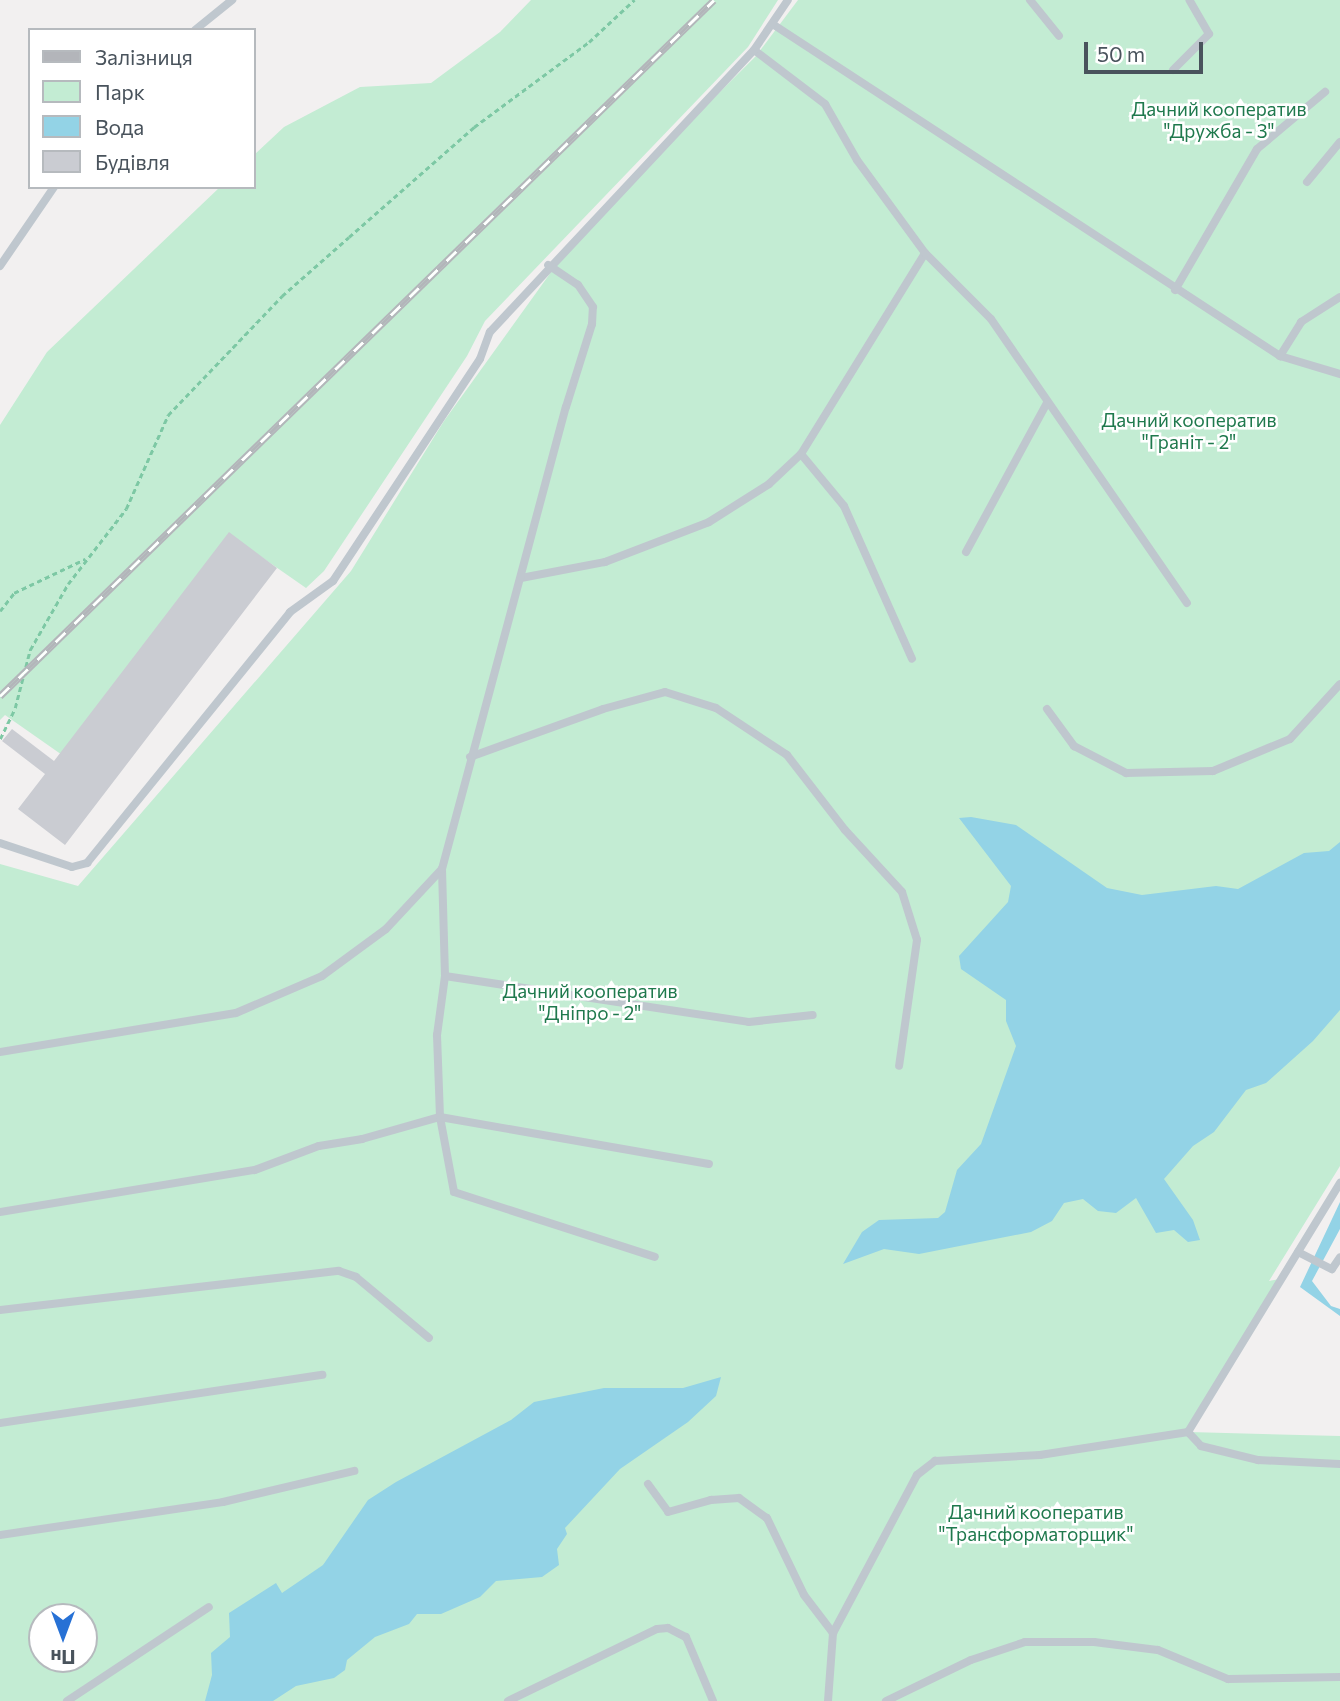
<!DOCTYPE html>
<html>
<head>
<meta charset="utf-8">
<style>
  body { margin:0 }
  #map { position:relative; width:1340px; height:1701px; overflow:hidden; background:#f2f0f0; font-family:Commissioner,sans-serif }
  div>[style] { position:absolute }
  .green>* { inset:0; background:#c3ecd3 }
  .water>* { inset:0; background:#93d3e6 }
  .building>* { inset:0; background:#caccd2 }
  .path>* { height:2.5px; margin-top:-1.25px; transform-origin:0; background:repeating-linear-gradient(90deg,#7dc8a4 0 5px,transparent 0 8.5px) }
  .service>* { height:8px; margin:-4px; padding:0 4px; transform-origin:4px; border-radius:4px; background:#bfc7ce }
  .rail>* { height:7px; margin-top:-3.5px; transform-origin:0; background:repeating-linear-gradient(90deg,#fff 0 13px,#b3b5ba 0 26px); box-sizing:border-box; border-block:2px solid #b3b5ba }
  span { translate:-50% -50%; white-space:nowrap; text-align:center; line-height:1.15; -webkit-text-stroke:5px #fff; paint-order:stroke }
  .park-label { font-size:19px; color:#1f794d }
  .legend { position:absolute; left:28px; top:28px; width:228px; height:161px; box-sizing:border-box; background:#fff; border:2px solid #b6babe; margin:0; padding:9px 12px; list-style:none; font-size:21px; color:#49535c }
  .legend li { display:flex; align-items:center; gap:14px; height:35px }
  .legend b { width:35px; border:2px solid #b6babe }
  .north { position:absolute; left:28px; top:1603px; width:70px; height:70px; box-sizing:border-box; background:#fff; border:2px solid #b6babe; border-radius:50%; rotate:180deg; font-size:19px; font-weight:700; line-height:28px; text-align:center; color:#49535c }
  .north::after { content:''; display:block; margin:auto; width:24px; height:32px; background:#2771d5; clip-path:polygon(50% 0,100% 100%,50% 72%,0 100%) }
  .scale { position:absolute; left:1084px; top:42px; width:119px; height:32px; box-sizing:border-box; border:4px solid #49535c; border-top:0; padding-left:9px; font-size:21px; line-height:24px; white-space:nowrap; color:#49535c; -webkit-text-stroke:5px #fff; paint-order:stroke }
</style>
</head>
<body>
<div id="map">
  <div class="green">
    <div style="clip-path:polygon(531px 0,778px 0,748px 47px,485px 321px,467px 356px,324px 571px,306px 588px,233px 537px,65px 757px,5px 715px,0 720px,0 425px,47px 352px,220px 187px,254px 187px,254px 155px,284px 127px,360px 87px,431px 83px,500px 32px)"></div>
    <div style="clip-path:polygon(evenodd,798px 0,1340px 0,1340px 1166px,1269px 1281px,1280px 1279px,1189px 1432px,1340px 1436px,1340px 1701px,0 1701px,0 864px,78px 886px,351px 571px,444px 421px,582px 229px,756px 56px,798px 0,42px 1617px,84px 1617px,84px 1659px,42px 1659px,42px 1617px)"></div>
  </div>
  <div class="water">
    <div style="clip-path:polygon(971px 817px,1016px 825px,1107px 888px,1142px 895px,1216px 886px,1238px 889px,1304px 853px,1329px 851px,1340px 842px,1340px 1010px,1313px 1041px,1266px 1083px,1246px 1090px,1214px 1132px,1193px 1146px,1164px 1179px,1193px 1220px,1200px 1240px,1188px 1242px,1174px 1230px,1156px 1233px,1136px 1198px,1116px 1213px,1098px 1211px,1083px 1199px,1064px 1203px,1052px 1221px,1031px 1232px,919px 1254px,884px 1249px,843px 1264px,862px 1232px,879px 1220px,938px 1218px,945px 1212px,957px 1170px,981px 1144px,1016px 1046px,1006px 1021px,1006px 1000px,961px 969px,959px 956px,1008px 902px,1011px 886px,959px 818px)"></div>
    <div style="clip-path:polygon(1340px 1202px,1340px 1229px,1312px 1281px,1331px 1306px,1340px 1309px,1340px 1316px,1300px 1287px)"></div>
    <div style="clip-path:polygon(721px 1377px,716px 1396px,688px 1422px,620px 1469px,565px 1528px,567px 1534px,557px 1549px,559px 1565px,542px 1577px,496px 1581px,480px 1597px,441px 1614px,417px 1614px,409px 1624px,375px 1637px,347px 1660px,345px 1670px,334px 1678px,296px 1686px,273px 1701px,205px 1701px,212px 1675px,211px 1653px,230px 1637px,229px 1613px,276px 1583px,282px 1593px,323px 1565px,368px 1500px,396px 1482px,511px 1420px,534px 1402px,604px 1388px,683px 1388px)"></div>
  </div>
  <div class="building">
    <div style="clip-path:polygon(229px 532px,277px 568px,65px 845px,18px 809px,45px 774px,2px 741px,12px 729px,54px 761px)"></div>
  </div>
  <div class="path">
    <div style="left:0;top:611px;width:23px;rotate:-52deg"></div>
    <div style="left:14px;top:593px;width:79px;rotate:-25.6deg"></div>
    <div style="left:0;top:739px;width:34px;rotate:-64deg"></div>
    <div style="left:15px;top:708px;width:60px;rotate:-75.5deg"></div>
    <div style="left:30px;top:650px;width:76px;rotate:-60.1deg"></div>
    <div style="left:68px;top:584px;width:95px;rotate:-52.3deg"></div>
    <div style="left:126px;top:509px;width:103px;rotate:-65.9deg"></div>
    <div style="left:168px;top:415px;width:165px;rotate:-46.2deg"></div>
    <div style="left:282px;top:296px;width:89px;rotate:-41.4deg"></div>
    <div style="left:349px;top:237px;width:167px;rotate:-41.3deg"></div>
    <div style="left:474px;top:127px;width:143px;rotate:-36.5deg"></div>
    <div style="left:589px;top:42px;width:62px;rotate:-43deg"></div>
  </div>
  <div class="service">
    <div style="left:1030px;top:0;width:46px;rotate:51.1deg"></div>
    <div style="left:774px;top:25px;width:605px;rotate:33.19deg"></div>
    <div style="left:1280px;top:356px;width:63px;rotate:16.7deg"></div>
    <div style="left:195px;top:30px;width:48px;rotate:-39deg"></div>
    <div style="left:1173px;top:70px;width:51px;rotate:-45deg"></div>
    <div style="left:1209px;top:34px;width:39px;rotate:-120deg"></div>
    <div style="left:1307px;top:182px;width:52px;rotate:-50.5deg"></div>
    <div style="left:925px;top:253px;width:93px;rotate:45deg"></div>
    <div style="left:991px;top:319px;width:345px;rotate:55.4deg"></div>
    <div style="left:0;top:266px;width:96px;rotate:-55.6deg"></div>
    <div style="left:1175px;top:290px;width:163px;rotate:-59.8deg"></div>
    <div style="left:1257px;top:149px;width:89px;rotate:-40deg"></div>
    <div style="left:1280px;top:356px;width:40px;rotate:-58deg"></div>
    <div style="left:1301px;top:322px;width:46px;rotate:-32.7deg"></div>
    <div style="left:801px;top:454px;width:67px;rotate:50.4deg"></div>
    <div style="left:844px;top:506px;width:167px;rotate:66deg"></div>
    <div style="left:966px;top:552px;width:170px;rotate:-61.5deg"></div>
    <div style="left:521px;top:578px;width:86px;rotate:-10.8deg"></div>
    <div style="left:605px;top:562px;width:111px;rotate:-21deg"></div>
    <div style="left:709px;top:522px;width:71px;rotate:-32.3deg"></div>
    <div style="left:769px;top:484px;width:44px;rotate:-43.2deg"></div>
    <div style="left:801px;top:454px;width:236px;rotate:-58.3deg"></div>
    <div style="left:925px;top:253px;width:115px;rotate:-126.2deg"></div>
    <div style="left:857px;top:160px;width:64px;rotate:-119.7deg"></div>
    <div style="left:825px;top:104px;width:89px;rotate:-142.7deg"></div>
    <div style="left:1047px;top:709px;width:46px;rotate:53.9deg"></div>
    <div style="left:1074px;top:746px;width:59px;rotate:27.4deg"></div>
    <div style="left:1126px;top:773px;width:87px;rotate:-1.3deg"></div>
    <div style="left:1213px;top:771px;width:83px;rotate:-22.6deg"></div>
    <div style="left:1290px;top:739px;width:74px;rotate:-47.7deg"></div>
    <div style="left:470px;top:757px;width:141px;rotate:-19.8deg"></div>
    <div style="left:603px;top:709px;width:64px;rotate:-15.3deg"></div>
    <div style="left:665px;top:692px;width:53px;rotate:17.4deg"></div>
    <div style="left:716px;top:708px;width:85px;rotate:33.5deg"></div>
    <div style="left:787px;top:755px;width:95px;rotate:52.3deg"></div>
    <div style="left:845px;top:830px;width:84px;rotate:47.4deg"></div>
    <div style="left:902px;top:892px;width:50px;rotate:72.6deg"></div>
    <div style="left:917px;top:940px;width:127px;rotate:98.1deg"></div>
    <div style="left:0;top:843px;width:76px;rotate:18.4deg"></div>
    <div style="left:72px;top:867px;width:16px;rotate:-15deg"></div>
    <div style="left:87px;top:863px;width:323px;rotate:-51deg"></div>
    <div style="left:290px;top:612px;width:53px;rotate:-35.8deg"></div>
    <div style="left:333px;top:581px;width:266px;rotate:-56.5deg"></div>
    <div style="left:480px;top:359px;width:29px;rotate:-70deg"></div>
    <div style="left:490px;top:332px;width:386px;rotate:-46.9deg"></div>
    <div style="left:754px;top:50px;width:60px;rotate:-55.8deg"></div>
    <div style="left:442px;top:869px;width:107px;rotate:88.4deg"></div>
    <div style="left:445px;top:976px;width:60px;rotate:97.7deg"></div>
    <div style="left:437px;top:1035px;width:82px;rotate:87.9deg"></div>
    <div style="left:440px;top:1117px;width:76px;rotate:79.4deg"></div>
    <div style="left:454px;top:1192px;width:211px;rotate:17.9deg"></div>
    <div style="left:445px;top:976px;width:307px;rotate:8.6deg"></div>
    <div style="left:749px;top:1022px;width:64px;rotate:-6.2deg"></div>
    <div style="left:0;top:1052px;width:239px;rotate:-9.4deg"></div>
    <div style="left:236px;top:1013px;width:94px;rotate:-23.3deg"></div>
    <div style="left:322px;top:976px;width:79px;rotate:-36.3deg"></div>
    <div style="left:386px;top:929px;width:82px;rotate:-47deg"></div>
    <div style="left:442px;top:869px;width:478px;rotate:-75deg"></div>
    <div style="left:566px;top:407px;width:87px;rotate:-72.6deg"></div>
    <div style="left:592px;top:324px;width:17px;rotate:-87deg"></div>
    <div style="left:593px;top:307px;width:27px;rotate:-124deg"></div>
    <div style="left:578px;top:285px;width:36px;rotate:-146deg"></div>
    <div style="left:0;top:1212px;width:258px;rotate:-9.4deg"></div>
    <div style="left:255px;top:1170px;width:68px;rotate:-20.6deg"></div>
    <div style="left:319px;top:1146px;width:44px;rotate:-9.2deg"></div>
    <div style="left:362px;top:1139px;width:81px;rotate:-15.8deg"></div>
    <div style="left:440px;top:1117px;width:273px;rotate:9.9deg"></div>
    <div style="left:1298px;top:1252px;width:38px;rotate:27deg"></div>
    <div style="left:1332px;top:1269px;width:14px;rotate:-56deg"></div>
    <div style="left:0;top:1310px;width:341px;rotate:-6.6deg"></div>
    <div style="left:339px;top:1271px;width:18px;rotate:19deg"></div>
    <div style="left:356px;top:1277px;width:95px;rotate:39.9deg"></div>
    <div style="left:0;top:1423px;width:326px;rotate:-8.5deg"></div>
    <div style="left:1188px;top:1432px;width:19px;rotate:47deg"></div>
    <div style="left:1201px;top:1446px;width:59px;rotate:13.8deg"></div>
    <div style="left:1258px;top:1460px;width:82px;rotate:2.8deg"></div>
    <div style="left:648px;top:1484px;width:34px;rotate:54deg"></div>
    <div style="left:668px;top:1512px;width:45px;rotate:-15.6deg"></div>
    <div style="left:711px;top:1500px;width:28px;rotate:-4deg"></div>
    <div style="left:739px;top:1498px;width:34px;rotate:36deg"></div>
    <div style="left:767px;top:1518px;width:85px;rotate:64.3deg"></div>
    <div style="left:804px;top:1595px;width:48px;rotate:52.7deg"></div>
    <div style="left:0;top:1535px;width:225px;rotate:-8.4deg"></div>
    <div style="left:223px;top:1502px;width:135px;rotate:-13.3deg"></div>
    <div style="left:67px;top:1701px;width:170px;rotate:-33.5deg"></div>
    <div style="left:508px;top:1701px;width:165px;rotate:-25.8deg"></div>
    <div style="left:657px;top:1629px;width:11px;rotate:-5deg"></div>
    <div style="left:668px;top:1628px;width:20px;rotate:27deg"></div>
    <div style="left:686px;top:1637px;width:69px;rotate:67.1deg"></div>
    <div style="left:828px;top:1701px;width:68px;rotate:-85.8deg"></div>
    <div style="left:833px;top:1633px;width:179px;rotate:-62deg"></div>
    <div style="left:917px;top:1475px;width:23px;rotate:-38deg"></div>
    <div style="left:935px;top:1461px;width:105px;rotate:-3.3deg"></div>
    <div style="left:1040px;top:1455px;width:150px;rotate:-8.8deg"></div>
    <div style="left:1188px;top:1432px;width:292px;rotate:-58.6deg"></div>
    <div style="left:886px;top:1701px;width:94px;rotate:-25.8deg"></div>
    <div style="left:971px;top:1660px;width:57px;rotate:-18.4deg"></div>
    <div style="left:1025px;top:1642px;width:69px"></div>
    <div style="left:1094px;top:1642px;width:64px;rotate:7.1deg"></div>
    <div style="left:1158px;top:1650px;width:76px;rotate:22.5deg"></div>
    <div style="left:1228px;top:1679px;width:112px;rotate:-1deg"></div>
  </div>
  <div class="rail">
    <div style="left:0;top:696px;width:997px;rotate:-44.27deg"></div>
  </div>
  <div class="park-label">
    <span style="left:1219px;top:120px">Дачний кооператив<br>"Дружба - 3"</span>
    <span style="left:1189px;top:431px">Дачний кооператив<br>"Граніт - 2"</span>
    <span style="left:590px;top:1002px">Дачний кооператив<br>"Дніпро - 2"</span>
    <span style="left:1036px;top:1523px">Дачний кооператив<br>"Трансформаторщик"</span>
  </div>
  <ul class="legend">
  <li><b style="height:9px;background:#b3b5ba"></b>Залізниця</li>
  <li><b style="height:19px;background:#c3ecd3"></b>Парк</li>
  <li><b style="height:19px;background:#93d3e6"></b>Вода</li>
  <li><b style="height:19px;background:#caccd2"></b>Будівля</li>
  </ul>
  <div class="north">Пн</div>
  <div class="scale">50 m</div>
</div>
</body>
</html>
